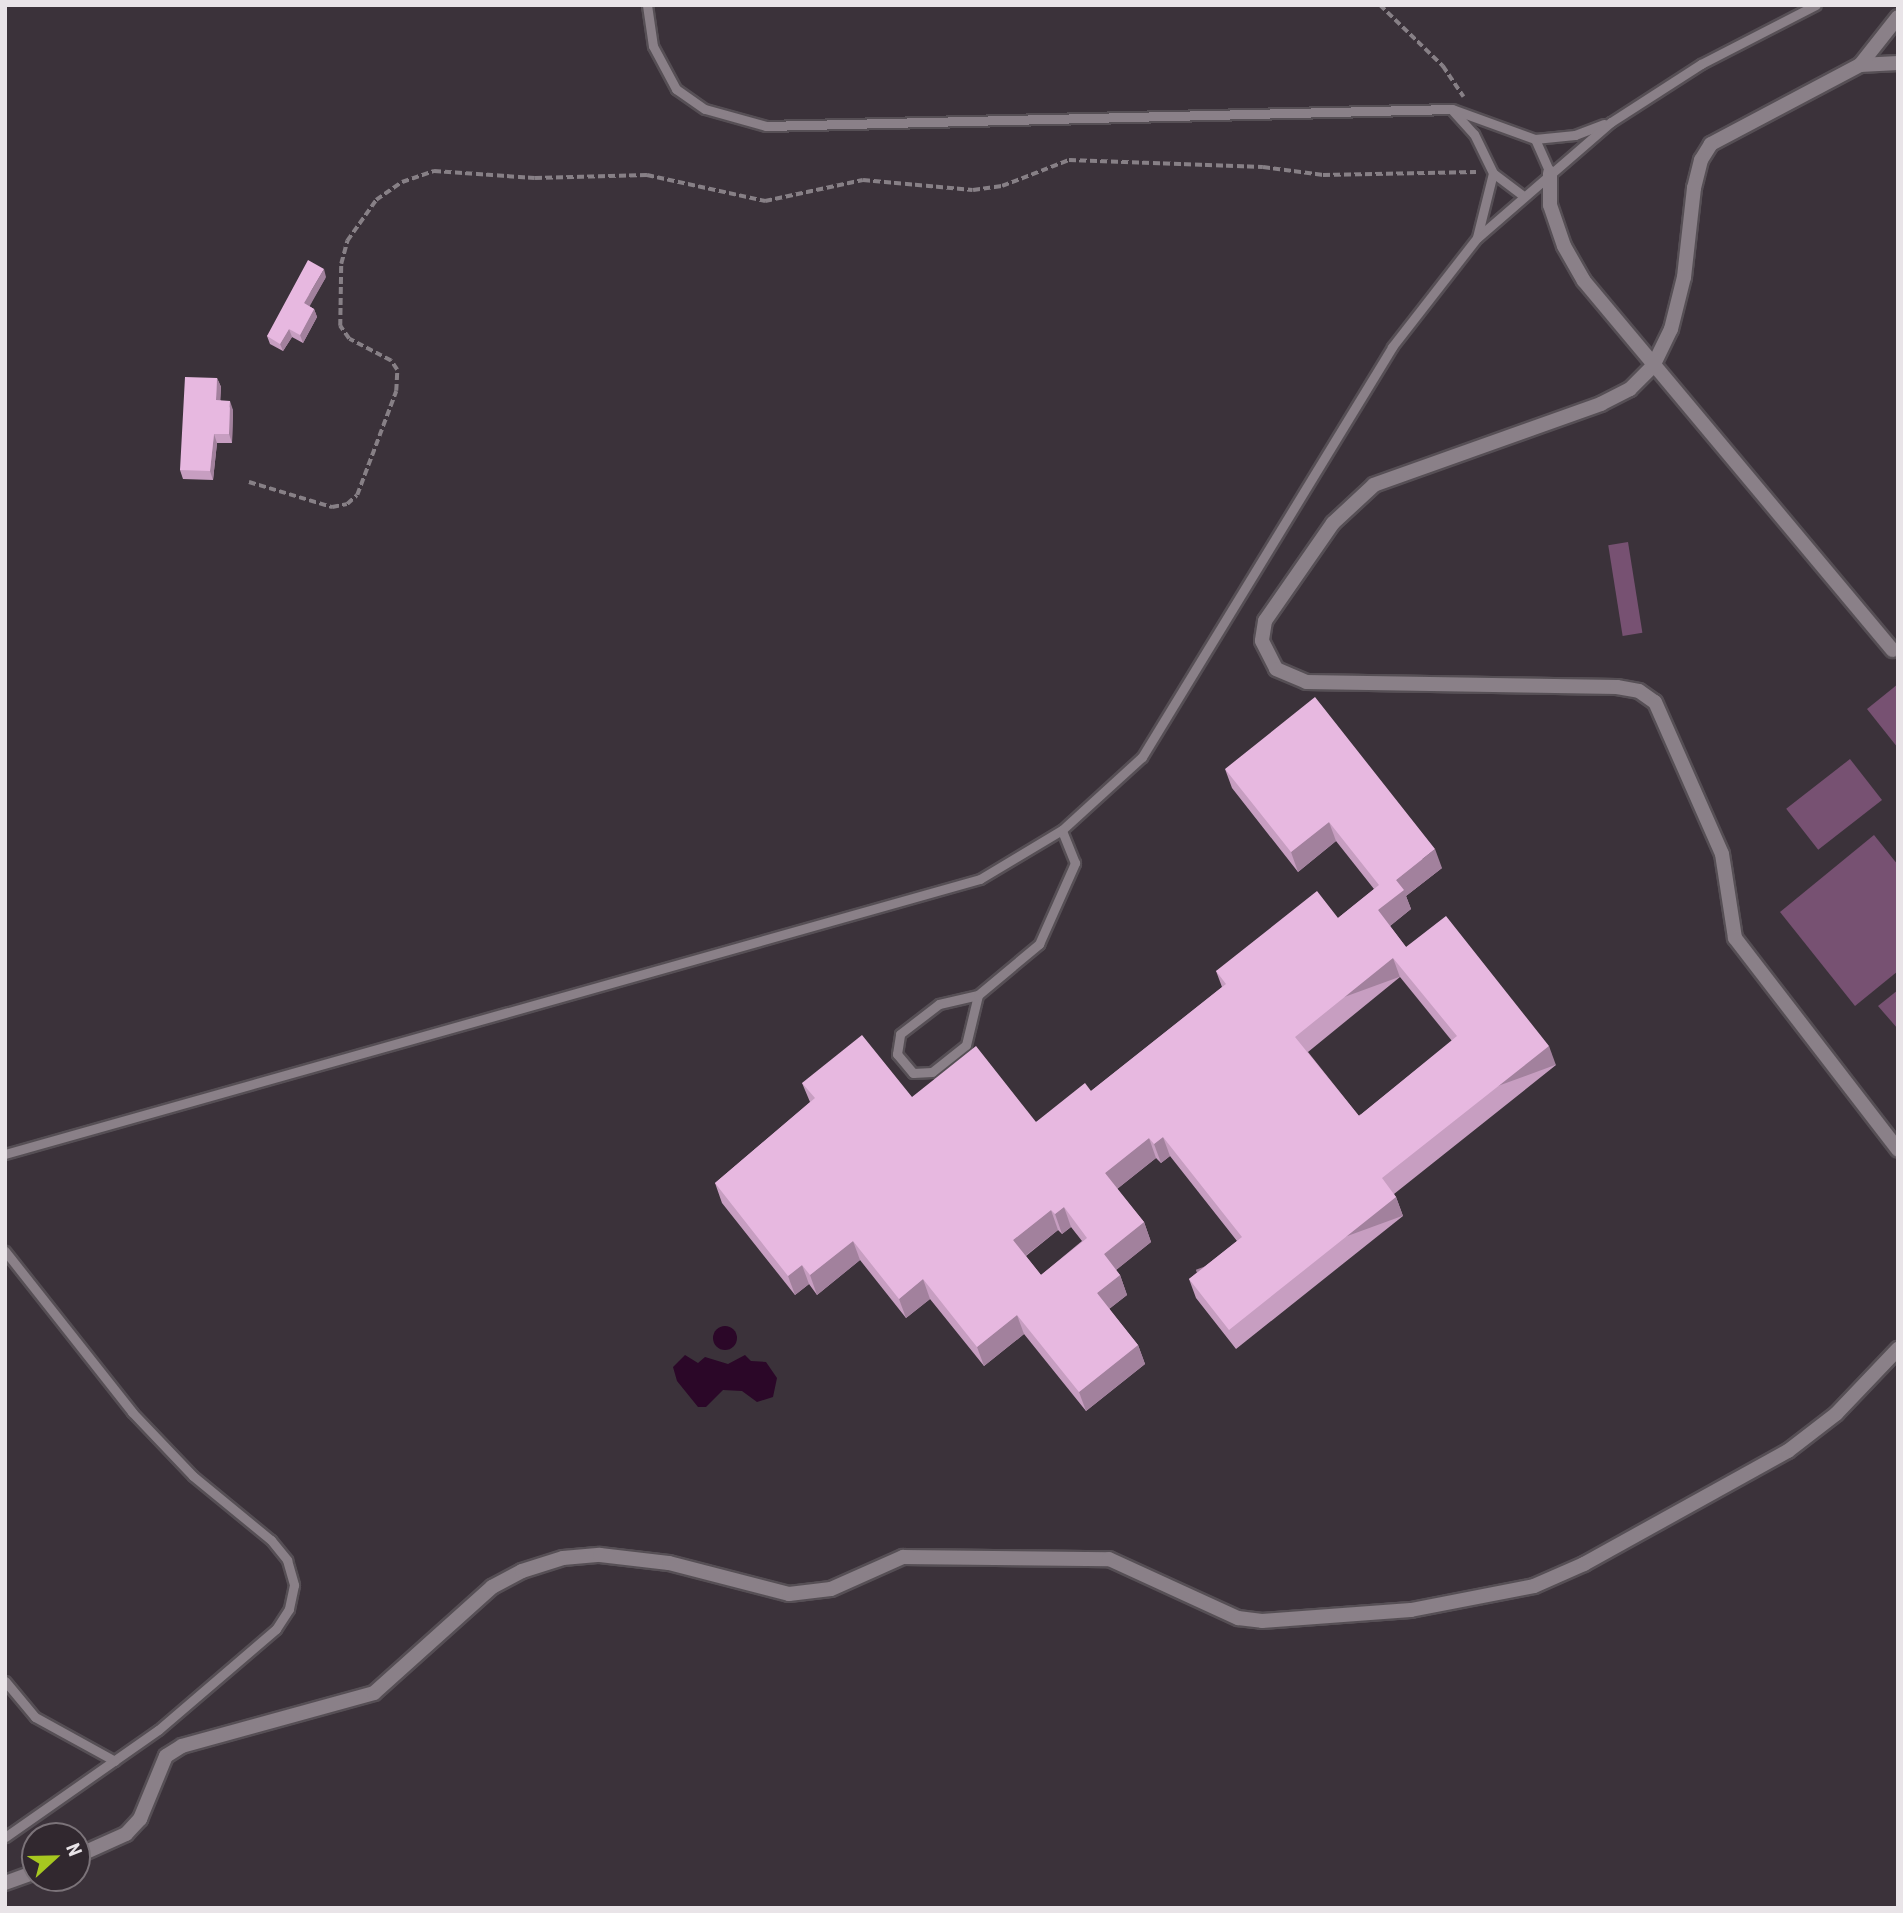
<!DOCTYPE html>
<html>
<head>
<meta charset="utf-8">
<style>
  body { margin:0 }
  #map { position:relative; width:1903px; height:1913px; overflow:hidden; background:#3b323a; font-family:"Roboto Condensed",sans-serif }
  div>[style] { position:absolute }
  .green>* { inset:0; background:#775172; transform-origin:0 0 }
  .water>* { inset:0; background:#2b0728 }
  .round { border-radius:50% }
  .path>* { height:3.5px; margin-top:-1.75px; transform-origin:0; background:repeating-linear-gradient(90deg,#878086 0 7px,transparent 0 10.5px) }
  .roads { filter:drop-shadow(2px 0 #564f55) drop-shadow(-2px 0 #564f55) drop-shadow(0 2px #564f55) drop-shadow(0 -2px #564f55) }
  .service>* { height:9px; margin:-4.5px; padding:0 4.5px; transform-origin:4.5px; border-radius:4.5px; background:#8a8088 }
  .pedestrian>* { height:14px; margin:-7px; padding:0 7px; transform-origin:7px; border-radius:7px; background:#8a8088 }
  .wall>* { inset:0; background:#c79ec1 }
  .shaded-wall>* { inset:0; background:#a2819d; transform-origin:0 0 }
  .building>* { inset:0; background:#e7b8e0 }
  span { translate:-50% -50%; white-space:nowrap; text-align:center; line-height:1.15; -webkit-text-stroke:7px #31282f; paint-order:stroke }
  .frame { position:absolute; inset:0; border:7px solid #e9e4e8; pointer-events:none }
  .north { position:absolute; left:21px; top:1822px; width:70px; height:70px; box-sizing:border-box; background:#31282f; border:2px solid #7b7379; border-radius:50%; rotate:68deg; font-size:19px; font-weight:700; line-height:28px; text-align:center; color:#e9e4e8 }
  .north::after { content:''; display:block; margin:auto; width:24px; height:32px; background:#a7c820; clip-path:polygon(50% 0,100% 100%,50% 72%,0 100%) }
</style>
</head>
<body>
<div id="map">
  <div class="green">
    <div style="left:1628px;top:542px;width:92px;height:20px;rotate:81deg"></div>
    <div style="clip-path:polygon(1898px 684px,1898px 748px,1867px 709px)"></div>
    <div style="left:1850px;top:759px;width:52px;height:81px;rotate:52deg"></div>
    <div style="clip-path:polygon(1874px 835px,1898px 865px,1898px 971px,1855px 1006px,1780px 912px)"></div>
    <div style="clip-path:polygon(1898px 990px,1898px 1029px,1878px 1006px)"></div>
  </div>
  <div class="water">
    <div class="round" style="left:713px;top:1326px;width:24px;height:24px"></div>
    <div style="clip-path:polygon(685px 1355px,698px 1363px,705px 1357px,728px 1364px,745px 1355px,751px 1361px,766px 1362px,777px 1378px,773px 1397px,757px 1402px,742px 1391px,723px 1390px,706px 1407px,698px 1407px,677px 1381px,673px 1367px)"></div>
  </div>
  <div class="path">
    <div style="left:1380px;top:5px;width:88px;rotate:44.1deg"></div>
    <div style="left:1443px;top:66px;width:37px;rotate:56deg"></div>
    <div style="left:249px;top:482px;width:87px;rotate:16.8deg"></div>
    <div style="left:332px;top:507px;width:15px;rotate:-11deg"></div>
    <div style="left:347px;top:504px;width:13px;rotate:-42deg"></div>
    <div style="left:357px;top:495px;width:111px;rotate:-69.4deg"></div>
    <div style="left:396px;top:391px;width:21px;rotate:-87deg"></div>
    <div style="left:397px;top:370px;width:11px;rotate:-124deg"></div>
    <div style="left:391px;top:361px;width:47px;rotate:-152.4deg"></div>
    <div style="left:349px;top:339px;width:16px;rotate:-125deg"></div>
    <div style="left:340px;top:326px;width:62px;rotate:-89.1deg"></div>
    <div style="left:341px;top:264px;width:24px;rotate:-75deg"></div>
    <div style="left:347px;top:241px;width:50px;rotate:-54.7deg"></div>
    <div style="left:376px;top:200px;width:32px;rotate:-35deg"></div>
    <div style="left:402px;top:182px;width:34px;rotate:-19deg"></div>
    <div style="left:434px;top:171px;width:101px;rotate:4deg"></div>
    <div style="left:535px;top:178px;width:112px;rotate:-1.5deg"></div>
    <div style="left:647px;top:175px;width:121px;rotate:12.4deg"></div>
    <div style="left:765px;top:201px;width:100px;rotate:-12.1deg"></div>
    <div style="left:863px;top:180px;width:110px;rotate:5.2deg"></div>
    <div style="left:973px;top:190px;width:29px;rotate:-8deg"></div>
    <div style="left:1002px;top:186px;width:72px;rotate:-21.2deg"></div>
    <div style="left:1069px;top:160px;width:194px;rotate:2.1deg"></div>
    <div style="left:1263px;top:167px;width:61px;rotate:7.6deg"></div>
    <div style="left:1323px;top:175px;width:153px;rotate:-1.1deg"></div>
  </div>
  <div class="roads">
    <div class="service">
      <div style="left:647px;top:5px;width:41px;rotate:81.7deg"></div>
      <div style="left:653px;top:46px;width:49px;rotate:61.9deg"></div>
      <div style="left:676px;top:89px;width:35px;rotate:35deg"></div>
      <div style="left:705px;top:109px;width:63px;rotate:15.6deg"></div>
      <div style="left:766px;top:126px;width:686px;rotate:-1.42deg"></div>
      <div style="left:1452px;top:109px;width:88px;rotate:19.9deg"></div>
      <div style="left:1535px;top:139px;width:40px;rotate:-5.7deg"></div>
      <div style="left:1575px;top:135px;width:31px;rotate:-21deg"></div>
      <div style="left:1453px;top:111px;width:31px;rotate:48deg"></div>
      <div style="left:1474px;top:134px;width:43px;rotate:64deg"></div>
      <div style="left:1493px;top:173px;width:66px;rotate:104deg"></div>
      <div style="left:1535px;top:139px;width:37px;rotate:66deg"></div>
      <div style="left:1493px;top:173px;width:39px;rotate:37deg"></div>
      <div style="left:978px;top:995px;width:51px;rotate:103.5deg"></div>
      <div style="left:966px;top:1045px;width:43px;rotate:141.5deg"></div>
      <div style="left:932px;top:1072px;width:19px;rotate:177deg"></div>
      <div style="left:913px;top:1073px;width:25px;rotate:-130deg"></div>
      <div style="left:897px;top:1054px;width:20px;rotate:-81deg"></div>
      <div style="left:900px;top:1034px;width:49px;rotate:-37.6deg"></div>
      <div style="left:939px;top:1004px;width:40px;rotate:-13deg"></div>
      <div style="left:978px;top:995px;width:80px;rotate:-39.9deg"></div>
      <div style="left:1039px;top:944px;width:89px;rotate:-66deg"></div>
      <div style="left:1075px;top:863px;width:35px;rotate:-112deg"></div>
      <div style="left:5px;top:1154px;width:1013px;rotate:-15.75deg"></div>
      <div style="left:980px;top:879px;width:96px;rotate:-30.9deg"></div>
      <div style="left:1062px;top:830px;width:108px;rotate:-42.4deg"></div>
      <div style="left:1142px;top:757px;width:480px;rotate:-58.6deg"></div>
      <div style="left:1392px;top:347px;width:138px;rotate:-52.1deg"></div>
      <div style="left:1477px;top:238px;width:177px;rotate:-40.9deg"></div>
      <div style="left:1611px;top:122px;width:107px;rotate:-32.8deg"></div>
      <div style="left:1701px;top:64px;width:129px;rotate:-27.2deg"></div>
      <div style="left:5px;top:1251px;width:205px;rotate:51.7deg"></div>
      <div style="left:132px;top:1412px;width:88px;rotate:46.4deg"></div>
      <div style="left:193px;top:1476px;width:101px;rotate:39.4deg"></div>
      <div style="left:271px;top:1540px;width:26px;rotate:51deg"></div>
      <div style="left:287px;top:1560px;width:26px;rotate:74deg"></div>
      <div style="left:294px;top:1585px;width:25px;rotate:102deg"></div>
      <div style="left:289px;top:1609px;width:24px;rotate:123deg"></div>
      <div style="left:276px;top:1629px;width:155px;rotate:139.4deg"></div>
      <div style="left:158px;top:1730px;width:187px;rotate:145deg"></div>
      <div style="left:5px;top:1681px;width:47px;rotate:50.2deg"></div>
      <div style="left:35px;top:1717px;width:91px;rotate:28.8deg"></div>
    </div>
    <div class="pedestrian">
      <div style="left:1898px;top:63px;width:38px;rotate:177deg"></div>
      <div style="left:1860px;top:65px;width:169px;rotate:152.1deg"></div>
      <div style="left:1711px;top:144px;width:19px;rotate:122deg"></div>
      <div style="left:1701px;top:160px;width:29px;rotate:104deg"></div>
      <div style="left:1694px;top:188px;width:90px;rotate:96.4deg"></div>
      <div style="left:1684px;top:277px;width:54px;rotate:104deg"></div>
      <div style="left:1671px;top:329px;width:41px;rotate:115.9deg"></div>
      <div style="left:1653px;top:366px;width:33px;rotate:135deg"></div>
      <div style="left:1630px;top:389px;width:33px;rotate:153deg"></div>
      <div style="left:1601px;top:404px;width:241px;rotate:160.4deg"></div>
      <div style="left:1374px;top:485px;width:56px;rotate:137.2deg"></div>
      <div style="left:1333px;top:523px;width:119px;rotate:124.8deg"></div>
      <div style="left:1265px;top:621px;width:20px;rotate:99deg"></div>
      <div style="left:1262px;top:641px;width:31px;rotate:63deg"></div>
      <div style="left:1276px;top:669px;width:33px;rotate:23deg"></div>
      <div style="left:1306px;top:682px;width:311px;rotate:0.9deg"></div>
      <div style="left:1617px;top:687px;width:22px;rotate:10deg"></div>
      <div style="left:1639px;top:691px;width:19px;rotate:35deg"></div>
      <div style="left:1655px;top:702px;width:166px;rotate:66.2deg"></div>
      <div style="left:1722px;top:854px;width:85px;rotate:81.2deg"></div>
      <div style="left:1735px;top:938px;width:267px;rotate:52.4deg"></div>
      <div style="left:1860px;top:65px;width:61px;rotate:-51.6deg"></div>
      <div style="left:1550px;top:173px;width:32px;rotate:90deg"></div>
      <div style="left:1550px;top:205px;width:43px;rotate:71.1deg"></div>
      <div style="left:1564px;top:246px;width:40px;rotate:60.3deg"></div>
      <div style="left:1584px;top:281px;width:481px;rotate:50.1deg"></div>
      <div style="left:77px;top:1856px;width:54px;rotate:-24.2deg"></div>
      <div style="left:126px;top:1834px;width:21px;rotate:-47deg"></div>
      <div style="left:140px;top:1819px;width:68px;rotate:-67.6deg"></div>
      <div style="left:166px;top:1756px;width:19px;rotate:-32deg"></div>
      <div style="left:182px;top:1746px;width:199px;rotate:-15.4deg"></div>
      <div style="left:374px;top:1693px;width:159px;rotate:-41.9deg"></div>
      <div style="left:492px;top:1587px;width:34px;rotate:-28deg"></div>
      <div style="left:522px;top:1571px;width:43px;rotate:-17.6deg"></div>
      <div style="left:563px;top:1558px;width:37px;rotate:-5deg"></div>
      <div style="left:600px;top:1555px;width:69px;rotate:6.6deg"></div>
      <div style="left:669px;top:1563px;width:124px;rotate:14.5deg"></div>
      <div style="left:789px;top:1594px;width:42px;rotate:-6.8deg"></div>
      <div style="left:831px;top:1589px;width:79px;rotate:-24deg"></div>
      <div style="left:903px;top:1557px;width:206px;rotate:0.6deg"></div>
      <div style="left:1109px;top:1559px;width:142px;rotate:24.6deg"></div>
      <div style="left:1238px;top:1618px;width:24px;rotate:7deg"></div>
      <div style="left:1262px;top:1621px;width:149px;rotate:-4.2deg"></div>
      <div style="left:1411px;top:1610px;width:125px;rotate:-11deg"></div>
      <div style="left:1534px;top:1586px;width:55px;rotate:-23.7deg"></div>
      <div style="left:1584px;top:1564px;width:233px;rotate:-29deg"></div>
      <div style="left:1788px;top:1451px;width:61px;rotate:-37.6deg"></div>
      <div style="left:1836px;top:1414px;width:90px;rotate:-46.4deg"></div>
      <div style="left:5px;top:1883px;width:32px;rotate:-20deg"></div>
    </div>
  </div>
  <div class="wall">
    <div style="clip-path:polygon(326px 277px,309px 306px,314px 309px,317px 317px,303px 343px,292px 337px,283px 351px,270px 344px,267px 336px)"></div>
    <div style="clip-path:polygon(217px 378px,221px 387px,220px 400px,233px 410px,232px 443px,217px 443px,213px 480px,183px 479px,180px 470px)"></div>
    <div style="clip-path:polygon(evenodd,1225px 769px,1442px 868px,1406px 896px,1411px 909px,1390px 926px,1406px 947px,1556px 1065px,1394px 1194px,1396px 1197px,1403px 1216px,1236px 1349px,1196px 1298px,1189px 1279px,1237px 1241px,1170px 1156px,1161px 1163px,1156px 1158px,1117px 1189px,1144px 1222px,1151px 1242px,1116px 1270px,1120px 1275px,1127px 1295px,1109px 1309px,1138px 1345px,1145px 1364px,1086px 1411px,1024px 1334px,984px 1366px,930px 1299px,906px 1318px,860px 1260px,817px 1295px,809px 1284px,795px 1295px,722px 1203px,715px 1183px,810px 1102px,802px 1083px,912px 1097px,1036px 1122px,1091px 1091px,1222px 987px,1216px 971px,1338px 918px,1374px 889px,1336px 841px,1298px 872px,1232px 788px,1225px 769px,1400px 977px,1452px 1041px,1359px 1116px,1308px 1052px,1400px 977px,1225px 769px,1071px 1227px,1082px 1241px,1041px 1275px,1026px 1256px,1058px 1230px,1062px 1234px,1071px 1227px)"></div>
  </div>
  <div class="shaded-wall">
    <div style="clip-path:polygon(324px 269px,326px 277px,307px 311px,304px 303px)"></div>
    <div style="clip-path:polygon(314px 309px,317px 317px,303px 343px,300px 335px)"></div>
    <div style="clip-path:polygon(289px 329px,292px 337px,283px 351px,280px 344px)"></div>
    <div style="clip-path:polygon(217px 378px,221px 387px,220px 410px,216px 400px)"></div>
    <div style="clip-path:polygon(230px 401px,233px 410px,232px 443px,229px 434px)"></div>
    <div style="clip-path:polygon(214px 434px,217px 443px,213px 480px,210px 471px)"></div>
    <div style="clip-path:polygon(1329px 822px,1336px 841px,1298px 872px,1291px 852px)"></div>
    <div style="clip-path:polygon(1435px 849px,1442px 868px,1406px 896px,1411px 909px,1385px 930px,1378px 910px,1396px 880px)"></div>
    <div style="left:1393px;top:958px;width:20px;height:126px;rotate:70deg"></div>
    <div style="left:1549px;top:1046px;width:20px;height:213px;rotate:70deg"></div>
    <div style="clip-path:polygon(1163px 1137px,1170px 1156px,1161px 1163px,1154px 1144px)"></div>
    <div style="clip-path:polygon(1149px 1138px,1156px 1158px,1112px 1193px,1105px 1173px)"></div>
    <div style="left:1396px;top:1197px;width:20px;height:213px;rotate:70deg"></div>
    <div style="clip-path:polygon(1064px 1207px,1071px 1227px,1062px 1234px,1055px 1214px)"></div>
    <div style="clip-path:polygon(1051px 1210px,1058px 1230px,1020px 1260px,1013px 1240px)"></div>
    <div style="clip-path:polygon(1144px 1222px,1151px 1242px,1111px 1274px,1104px 1254px)"></div>
    <div style="clip-path:polygon(853px 1241px,860px 1260px,817px 1295px,810px 1275px)"></div>
    <div style="clip-path:polygon(802px 1265px,809px 1284px,795px 1295px,788px 1276px)"></div>
    <div style="clip-path:polygon(1120px 1275px,1127px 1295px,1104px 1313px,1097px 1293px)"></div>
    <div style="clip-path:polygon(923px 1279px,930px 1299px,906px 1318px,899px 1299px)"></div>
    <div style="clip-path:polygon(1017px 1315px,1024px 1334px,984px 1366px,977px 1347px)"></div>
    <div style="clip-path:polygon(1138px 1345px,1145px 1364px,1086px 1411px,1079px 1392px)"></div>
  </div>
  <div class="building">
    <div style="clip-path:polygon(308px 260px,324px 269px,304px 303px,314px 309px,300px 335px,289px 329px,280px 344px,267px 336px)"></div>
    <div style="clip-path:polygon(185px 377px,217px 378px,216px 400px,230px 401px,229px 434px,214px 434px,210px 471px,180px 470px)"></div>
    <div style="clip-path:polygon(evenodd,1315px 697px,1435px 849px,1396px 880px,1404px 890px,1378px 910px,1406px 947px,1446px 916px,1549px 1046px,1382px 1178px,1396px 1197px,1229px 1330px,1189px 1279px,1242px 1237px,1163px 1137px,1154px 1144px,1149px 1138px,1105px 1173px,1144px 1222px,1104px 1254px,1120px 1275px,1097px 1293px,1138px 1345px,1079px 1392px,1017px 1315px,977px 1347px,923px 1279px,899px 1299px,853px 1241px,810px 1275px,802px 1265px,788px 1276px,715px 1183px,815px 1098px,802px 1083px,862px 1035px,912px 1097px,976px 1046px,1036px 1122px,1085px 1083px,1091px 1091px,1226px 984px,1216px 971px,1317px 891px,1338px 918px,1379px 885px,1329px 822px,1291px 852px,1225px 769px,1315px 697px,1393px 958px,1457px 1036px,1359px 1116px,1295px 1037px,1393px 958px,1315px 697px,1064px 1207px,1087px 1238px,1041px 1275px,1013px 1240px,1051px 1210px,1055px 1214px,1064px 1207px)"></div>
  </div>
  <div class="frame"></div>
  <div class="north">N</div>
</div>
</body>
</html>
